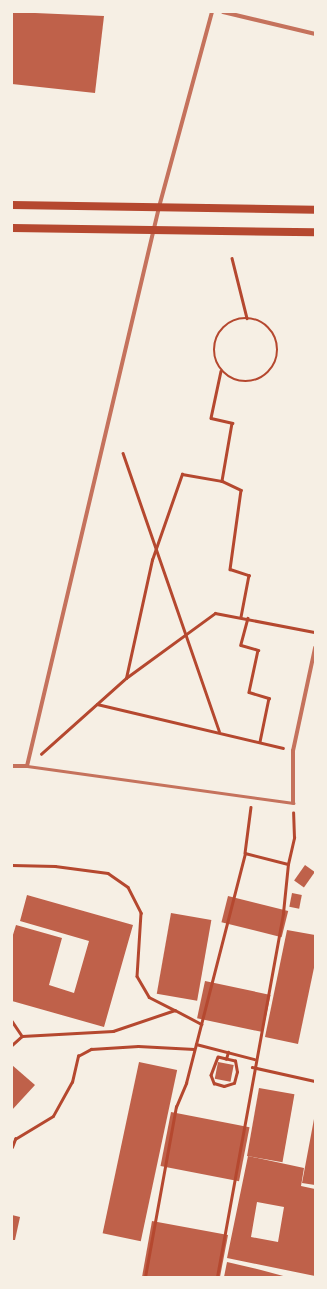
<!DOCTYPE html>
<html>
<head>
<meta charset="utf-8">
<style>
  body { margin:0 }
  #map { position:relative; width:327px; height:1289px; overflow:hidden; background:#f6efe4; font-family:"Archivo Narrow",sans-serif }
  div>[style] { position:absolute }
  .building>* { inset:0; background:#bf614a; transform-origin:0 0 }
  .path>* { height:2.5px; margin:-1.25px; padding:0 1.25px; transform-origin:1.25px; border-radius:1.25px; background:#b5482f }
  .path>.ring { margin:-1.25px; padding:0; box-sizing:content-box; background:none; border:2.5px solid #b5482f; border-radius:50% }
  .service>* { height:3px; margin:-1.5px; padding:0 1.5px; transform-origin:1.5px; border-radius:1.5px; background:#c5725c }
  .pedestrian>* { height:3.5px; margin:-1.75px; padding:0 1.75px; transform-origin:1.75px; border-radius:1.75px; background:#c5725c }
  .minor>* { height:4px; margin:-2px; padding:0 2px; transform-origin:2px; border-radius:2px; background:#c5725c }
  .secondary>* { height:8px; margin:-4px; padding:0 4px; transform-origin:4px; border-radius:4px; background:#b5482f }
  span { translate:-50% -50%; white-space:nowrap; text-align:center; line-height:1.15; -webkit-text-stroke:3px #f6efe4; paint-order:stroke }
  .frame { position:absolute; inset:0; border:13px solid #f6efe4; pointer-events:none }
</style>
</head>
<body>
<div id="map">
  <div class="building">
    <div style="clip-path:polygon(12px 12px,104px 16px,95px 93px,12px 84px)"></div>
    <div style="left:305px;top:865px;width:12px;height:19px;rotate:35deg"></div>
    <div style="left:292px;top:893px;width:10px;height:14px;rotate:11deg"></div>
    <div style="clip-path:polygon(27px 895px,133px 925px,104px 1027px,12px 1001px,12px 938px,16px 925px,62px 938px,49px 985px,74px 993px,89px 941px,20px 921px)"></div>
    <div style="left:228px;top:896px;width:62px;height:27px;rotate:14deg"></div>
    <div style="left:171px;top:913px;width:41px;height:82px;rotate:10deg"></div>
    <div style="clip-path:polygon(287px 930px,315px 935px,315px 963px,298px 1044px,265px 1037px)"></div>
    <div style="left:205px;top:981px;width:67px;height:38px;rotate:12deg"></div>
    <div style="left:139px;top:1062px;width:39px;height:175px;rotate:12deg"></div>
    <div style="left:218px;top:1062px;width:16px;height:17px;rotate:11deg"></div>
    <div style="clip-path:polygon(12px 1065px,35px 1085px,12px 1110px)"></div>
    <div style="left:259px;top:1088px;width:36px;height:69px;rotate:10deg"></div>
    <div style="left:171px;top:1112px;width:80px;height:55px;rotate:11deg"></div>
    <div style="clip-path:polygon(314px 1119px,315px 1119px,315px 1185px,302px 1183px)"></div>
    <div style="clip-path:polygon(evenodd,248px 1156px,304px 1168px,301px 1186px,315px 1189px,315px 1276px,227px 1258px,248px 1156px,257px 1202px,284px 1207px,278px 1242px,251px 1237px,257px 1202px)"></div>
    <div style="clip-path:polygon(12px 1215px,20px 1217px,15px 1240px,12px 1240px)"></div>
    <div style="clip-path:polygon(152px 1221px,228px 1235px,220px 1277px,142px 1277px)"></div>
    <div style="clip-path:polygon(227px 1262px,261px 1270px,287px 1277px,224px 1277px)"></div>
  </div>
  <div class="path">
    <div style="left:232px;top:258px;width:62px;rotate:76deg"></div>
    <div class="ring" style="left:214px;top:318px;width:61.5px;height:61.5px"></div>
    <div style="left:221px;top:371px;width:48px;rotate:102deg"></div>
    <div style="left:211px;top:418px;width:22px;rotate:13deg"></div>
    <div style="left:232px;top:423px;width:59px;rotate:99.8deg"></div>
    <div style="left:222px;top:481px;width:21px;rotate:25deg"></div>
    <div style="left:241px;top:490px;width:80px;rotate:97.9deg"></div>
    <div style="left:230px;top:569px;width:20px;rotate:18deg"></div>
    <div style="left:249px;top:575px;width:43px;rotate:100.8deg"></div>
    <div style="left:123px;top:453px;width:294px;rotate:70.9deg"></div>
    <div style="left:248px;top:618px;width:28px;rotate:105deg"></div>
    <div style="left:241px;top:645px;width:18px;rotate:16deg"></div>
    <div style="left:258px;top:650px;width:43px;rotate:102.1deg"></div>
    <div style="left:249px;top:692px;width:21px;rotate:17deg"></div>
    <div style="left:269px;top:698px;width:45px;rotate:101.6deg"></div>
    <div style="left:126px;top:678px;width:121px;rotate:-77.6deg"></div>
    <div style="left:152px;top:560px;width:91px;rotate:-70.8deg"></div>
    <div style="left:182px;top:474px;width:41px;rotate:9.9deg"></div>
    <div style="left:97px;top:704px;width:191px;rotate:13.3deg"></div>
    <div style="left:41px;top:754px;width:114px;rotate:-41.8deg"></div>
    <div style="left:126px;top:678px;width:110px;rotate:-36.1deg"></div>
    <div style="left:215px;top:613px;width:102px;rotate:10.8deg"></div>
    <div style="left:251px;top:807px;width:46px;rotate:97.4deg"></div>
    <div style="left:245px;top:853px;width:44px;rotate:14.3deg"></div>
    <div style="left:288px;top:864px;width:27px;rotate:-77deg"></div>
    <div style="left:294px;top:838px;width:25px;rotate:-92deg"></div>
    <div style="left:12px;top:865px;width:43px;rotate:1.3deg"></div>
    <div style="left:55px;top:866px;width:53px;rotate:7.5deg"></div>
    <div style="left:108px;top:873px;width:24px;rotate:35deg"></div>
    <div style="left:128px;top:887px;width:29px;rotate:63deg"></div>
    <div style="left:141px;top:913px;width:63px;rotate:93.6deg"></div>
    <div style="left:137px;top:976px;width:24px;rotate:60deg"></div>
    <div style="left:149px;top:997px;width:29px;rotate:27deg"></div>
    <div style="left:12px;top:1021px;width:18px;rotate:56deg"></div>
    <div style="left:196px;top:1044px;width:60px;rotate:14.5deg"></div>
    <div style="left:12px;top:1045px;width:13px;rotate:-42deg"></div>
    <div style="left:22px;top:1036px;width:91px;rotate:-3.1deg"></div>
    <div style="left:113px;top:1031px;width:65px;rotate:-18.7deg"></div>
    <div style="left:175px;top:1010px;width:30px;rotate:28deg"></div>
    <div style="left:226px;top:1059px;width:8px;rotate:-166deg"></div>
    <div style="left:218px;top:1057px;width:19px;rotate:111deg"></div>
    <div style="left:211px;top:1075px;width:9px;rotate:69deg"></div>
    <div style="left:214px;top:1083px;width:10px;rotate:17deg"></div>
    <div style="left:224px;top:1086px;width:10px;rotate:-17deg"></div>
    <div style="left:234px;top:1083px;width:11px;rotate:-75deg"></div>
    <div style="left:237px;top:1072px;width:11px;rotate:-100deg"></div>
    <div style="left:235px;top:1061px;width:9px;rotate:-167deg"></div>
    <div style="left:226px;top:1059px;width:7px;rotate:-74deg"></div>
    <div style="left:252px;top:1067px;width:65px;rotate:12.5deg"></div>
    <div style="left:12px;top:1147px;width:9px;rotate:-69deg"></div>
    <div style="left:15px;top:1139px;width:44px;rotate:-31.2deg"></div>
    <div style="left:53px;top:1116px;width:39px;rotate:-61deg"></div>
    <div style="left:72px;top:1082px;width:27px;rotate:-77deg"></div>
    <div style="left:78px;top:1056px;width:15px;rotate:-28deg"></div>
    <div style="left:91px;top:1049px;width:47px;rotate:-3.7deg"></div>
    <div style="left:138px;top:1046px;width:56px;rotate:3.1deg"></div>
    <div style="left:145px;top:1277px;width:173px;rotate:-79.7deg"></div>
    <div style="left:176px;top:1107px;width:26px;rotate:-67deg"></div>
    <div style="left:186px;top:1083px;width:237px;rotate:-75.6deg"></div>
    <div style="left:217px;top:1277px;width:370px;rotate:-79.7deg"></div>
    <div style="left:283px;top:913px;width:49px;rotate:-84.2deg"></div>
  </div>
  <div class="service">
    <div style="left:27px;top:766px;width:269px;rotate:7.9deg"></div>
  </div>
  <div class="pedestrian">
    <div style="left:293px;top:803px;width:52px;rotate:-90deg"></div>
    <div style="left:293px;top:751px;width:105px;rotate:-77.9deg"></div>
  </div>
  <div class="minor">
    <div style="left:223px;top:12px;width:95px;rotate:13.4deg"></div>
    <div style="left:12px;top:766px;width:15px"></div>
    <div style="left:27px;top:766px;width:574px;rotate:-76.71deg"></div>
    <div style="left:159px;top:207px;width:202px;rotate:-74.8deg"></div>
  </div>
  <div class="secondary">
    <div style="left:12px;top:205px;width:303px;rotate:0.9deg"></div>
    <div style="left:12px;top:228px;width:303px;rotate:0.8deg"></div>
  </div>
  <div class="frame"></div>
</div>
</body>
</html>
